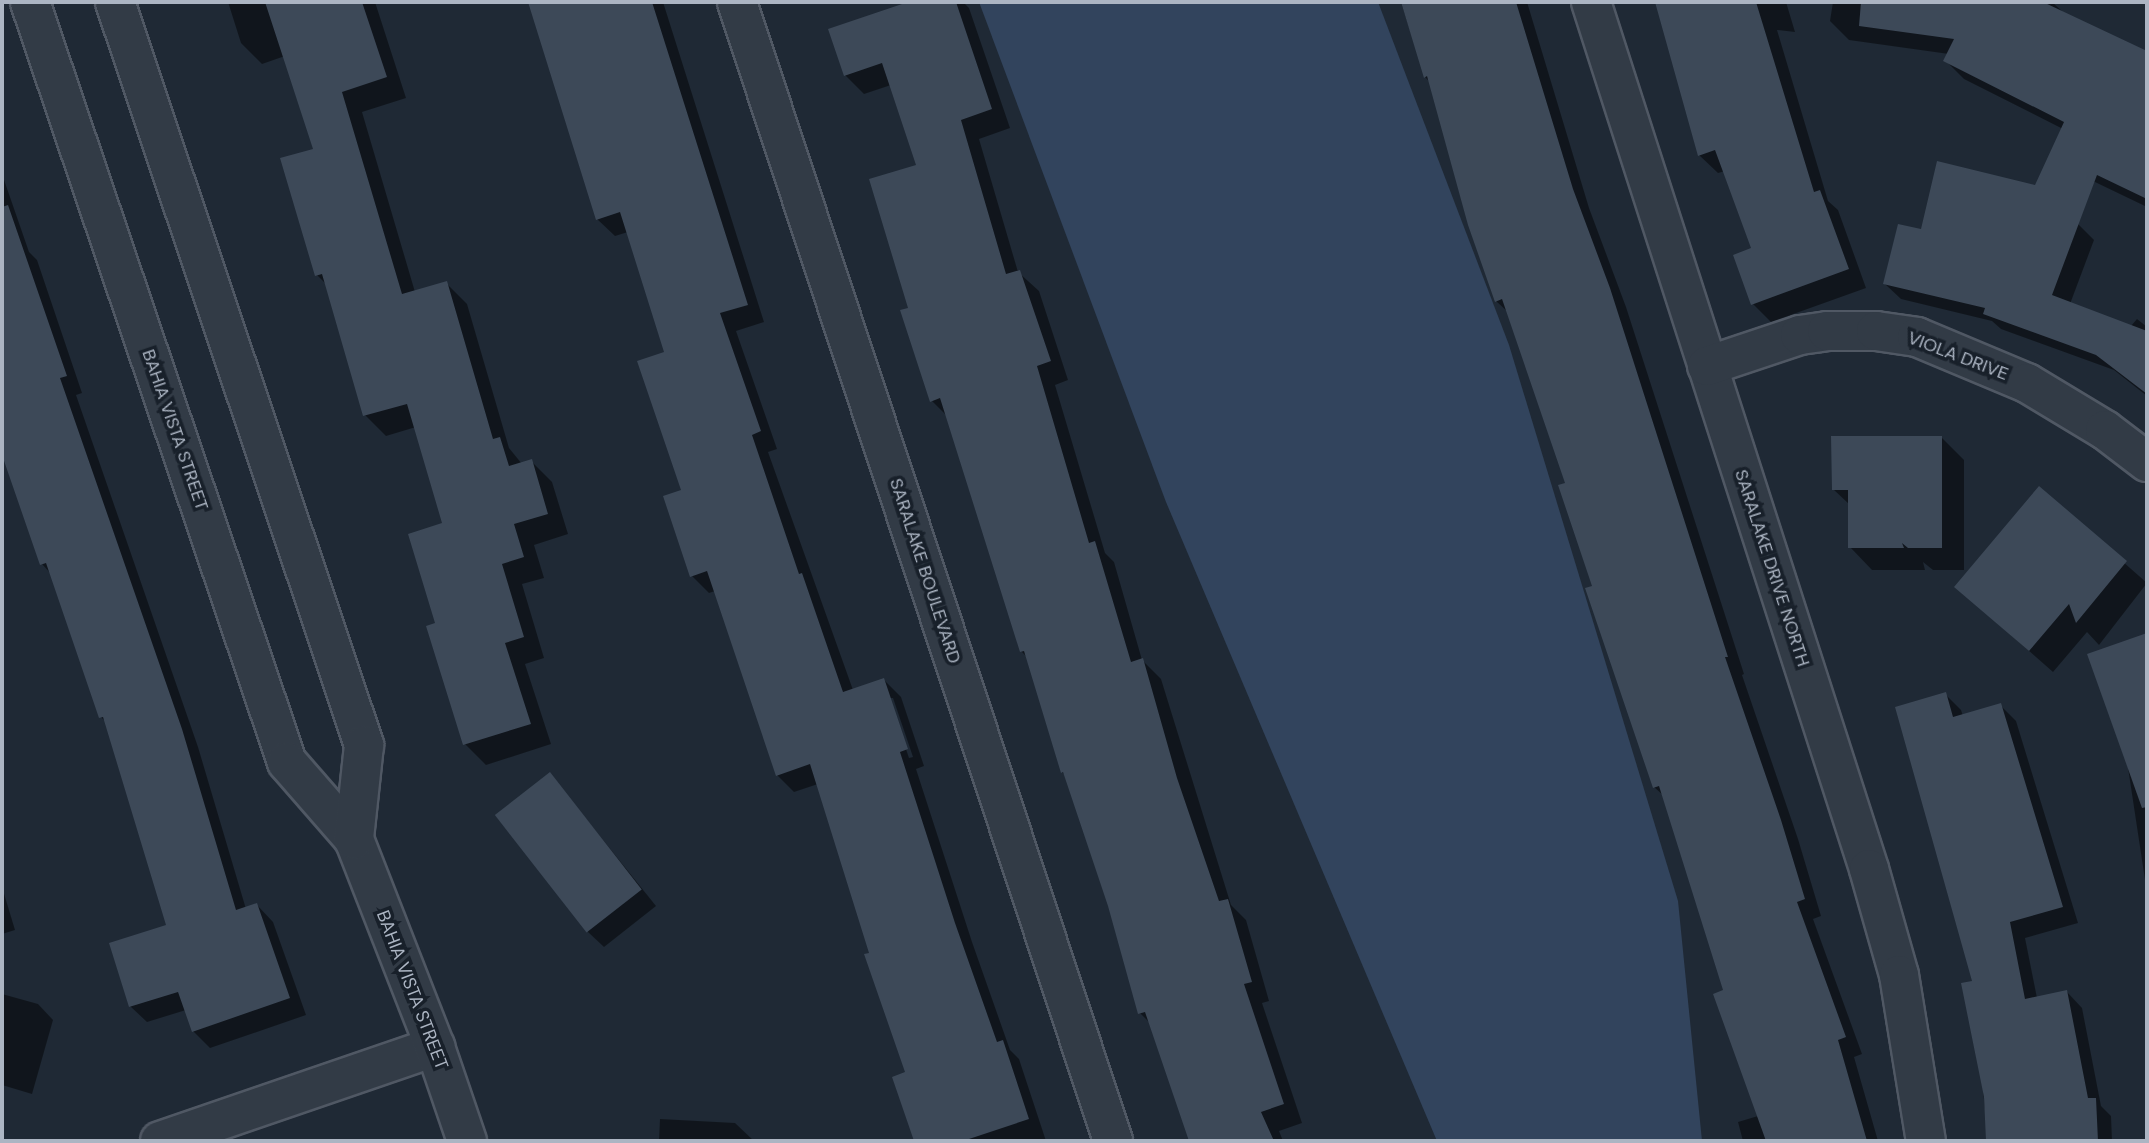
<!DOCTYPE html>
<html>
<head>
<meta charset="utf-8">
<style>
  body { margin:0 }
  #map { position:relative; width:2149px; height:1143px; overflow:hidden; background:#1f2935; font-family:"DM Sans",sans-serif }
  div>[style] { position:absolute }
  .water>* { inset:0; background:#32445d }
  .shadow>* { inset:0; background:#0007 }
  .building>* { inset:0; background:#3d4958; transform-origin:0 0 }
  .roads { filter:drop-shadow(2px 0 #505864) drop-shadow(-2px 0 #505864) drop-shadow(0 2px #505864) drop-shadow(0 -2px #505864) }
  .minor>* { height:38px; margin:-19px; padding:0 19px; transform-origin:19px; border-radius:19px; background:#323b46 }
  .tertiary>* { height:38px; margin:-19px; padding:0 19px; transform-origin:19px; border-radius:19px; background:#323b46 }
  span { translate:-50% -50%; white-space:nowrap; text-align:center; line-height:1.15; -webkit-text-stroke:7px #18202a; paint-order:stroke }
  .street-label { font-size:18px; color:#acb5c3 }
  .frame { position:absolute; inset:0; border:4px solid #acb5c3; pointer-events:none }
</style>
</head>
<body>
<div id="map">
  <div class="water">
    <div style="clip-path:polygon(979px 2px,1378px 2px,1509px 345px,1678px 901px,1702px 1141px,1437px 1141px,1166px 502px)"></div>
  </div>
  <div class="shadow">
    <div style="clip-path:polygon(228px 2px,375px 2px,406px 98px,362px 112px,415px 292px,446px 283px,467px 304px,509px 448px,522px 464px,531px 461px,552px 482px,568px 534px,534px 545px,544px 578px,522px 584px,544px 658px,525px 664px,551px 744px,486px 765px,465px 744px,437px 625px,444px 524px,416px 427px,386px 436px,365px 415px,327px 285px,317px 275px,315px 150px,285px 56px,262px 64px,241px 43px)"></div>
    <div style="clip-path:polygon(evenodd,530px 2px,663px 2px,764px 322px,736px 331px,777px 449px,768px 452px,853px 690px,884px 680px,901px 697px,924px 766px,916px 769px,972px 942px,1010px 1050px,1019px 1059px,1046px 1141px,917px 1141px,895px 1078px,907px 1074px,818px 784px,794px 792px,777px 775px,715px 591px,709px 593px,692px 576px,667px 353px,628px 232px,615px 236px,597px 219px,530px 2px,889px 698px,893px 698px,913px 757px,909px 758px,889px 698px)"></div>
    <div style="clip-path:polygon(914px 2px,963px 2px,969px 8px,1010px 128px,979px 139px,1018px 272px,1039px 291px,1068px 380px,1055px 385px,1105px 553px,1114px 562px,1142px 660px,1161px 679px,1231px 905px,1246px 920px,1269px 1001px,1262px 1003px,1302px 1123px,1279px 1131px,1283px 1141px,1191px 1141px,1151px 1024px,1140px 1013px,1110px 906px,1067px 777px,1062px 772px,1028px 658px,1021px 651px,948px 417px,932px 401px,910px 309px,918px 166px,891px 85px,864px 94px,845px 75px,831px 30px)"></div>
    <div style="clip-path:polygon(1401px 2px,1527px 2px,1589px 208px,1626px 307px,1744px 674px,1742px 675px,1798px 839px,1821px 916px,1813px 919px,1862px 1054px,1854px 1057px,1878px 1141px,1743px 1141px,1738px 1122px,1758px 1116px,1726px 992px,1664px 796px,1654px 787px,1594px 587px,1567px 484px,1509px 313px,1496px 301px,1430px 82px,1425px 77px)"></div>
    <div style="clip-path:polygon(1656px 2px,1786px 2px,1795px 32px,1777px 30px,1828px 201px,1838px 210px,1866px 288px,1771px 322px,1753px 304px,1754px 249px,1725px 171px,1718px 173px,1699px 155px)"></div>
    <div style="clip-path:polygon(1833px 2px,2052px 2px,2064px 13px,2147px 52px,2147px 207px,2070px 170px,2063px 129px,1964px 79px,1946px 61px,1949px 54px,1849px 40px,1830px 21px)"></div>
    <div style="clip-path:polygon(2px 174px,29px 252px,37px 260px,82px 393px,76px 395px,198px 747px,246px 909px,257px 905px,273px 922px,306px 1015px,210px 1048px,193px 1031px,186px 1010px,147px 1022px,130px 1006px,168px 927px,107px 723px,101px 717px,52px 575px,42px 564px,2px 449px,14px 444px,2px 409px)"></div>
    <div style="clip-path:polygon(2078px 224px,2094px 240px,2070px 304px,2131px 326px,2137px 319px,2147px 327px,2147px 396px,2114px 370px,2001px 329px,1992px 321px,1901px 299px,1885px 284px,1922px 231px)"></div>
    <div style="clip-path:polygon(1942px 438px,1964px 460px,1964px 570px,1933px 570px,1923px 562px,1925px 570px,1872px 570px,1850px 547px,1850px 505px,1833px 489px)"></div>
    <div style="clip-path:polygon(2039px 488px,2147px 583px,2099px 645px,2087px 632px,2053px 672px,1956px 587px)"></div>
    <div style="clip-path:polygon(2147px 635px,2147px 893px,2127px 761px,2089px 656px)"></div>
    <div style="clip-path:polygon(1945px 694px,1961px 710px,1963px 716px,2000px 705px,2016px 721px,2078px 923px,2025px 938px,2037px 998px,2067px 992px,2082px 1008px,2101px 1106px,2111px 1116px,2112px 1141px,1988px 1141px)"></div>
    <div style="clip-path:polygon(550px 774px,656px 906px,604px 947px,588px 932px)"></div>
    <div style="clip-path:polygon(2px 887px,15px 930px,2px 934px)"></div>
    <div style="clip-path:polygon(2px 994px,38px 1004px,53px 1020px,32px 1094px,2px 1085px)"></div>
    <div style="clip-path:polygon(660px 1119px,735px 1123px,754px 1141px,659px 1141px)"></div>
  </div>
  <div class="building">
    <div style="clip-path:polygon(265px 2px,362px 2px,387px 77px,342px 92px,402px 294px,447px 281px,493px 439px,500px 437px,509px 466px,532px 459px,548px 514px,514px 524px,524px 557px,502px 564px,524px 637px,505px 643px,531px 724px,463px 745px,426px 626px,435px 623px,408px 534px,442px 523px,407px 404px,363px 416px,322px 274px,315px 276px,280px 158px,313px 149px)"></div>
    <div style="clip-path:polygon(528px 2px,652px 2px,748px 305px,720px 313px,761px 431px,752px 435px,799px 574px,802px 573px,843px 692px,884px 678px,908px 749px,900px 752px,955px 923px,997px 1042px,1003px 1040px,1029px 1119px,963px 1141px,914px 1141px,892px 1077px,905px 1072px,864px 954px,869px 953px,810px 764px,776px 776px,707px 571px,690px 577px,663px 496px,681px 490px,637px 361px,664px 352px,620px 212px,596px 220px)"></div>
    <div style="clip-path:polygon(908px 2px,956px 2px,992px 109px,961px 120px,1006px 274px,1020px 270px,1051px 361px,1037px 366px,1089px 543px,1095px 541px,1131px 662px,1143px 658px,1177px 778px,1219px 901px,1228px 899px,1252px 982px,1244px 984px,1284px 1104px,1261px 1112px,1274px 1141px,1189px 1141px,1145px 1012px,1138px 1014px,1108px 906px,1063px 772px,1061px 773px,1024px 651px,1020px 652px,940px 398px,930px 402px,900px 310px,908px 308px,869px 179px,916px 165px,882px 63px,844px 76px,828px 29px)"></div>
    <div style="clip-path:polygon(1401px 2px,1516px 2px,1573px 189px,1610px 288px,1728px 657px,1725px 657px,1781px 820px,1805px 899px,1797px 902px,1846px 1037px,1838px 1040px,1867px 1141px,1766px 1141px,1713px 994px,1723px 990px,1659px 786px,1653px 788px,1585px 588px,1592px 586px,1558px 485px,1565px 483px,1502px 299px,1495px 302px,1468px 225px,1427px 76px,1424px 78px)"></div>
    <div style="clip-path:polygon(1655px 2px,1756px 2px,1814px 192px,1820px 190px,1849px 269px,1751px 305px,1733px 255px,1751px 248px,1715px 150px,1698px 156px)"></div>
    <div style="clip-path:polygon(1861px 2px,2043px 2px,2147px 51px,2147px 199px,2097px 175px,2052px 295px,2147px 331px,2147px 394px,2096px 355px,1983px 314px,1985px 308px,1883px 284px,1898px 224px,1921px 229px,1937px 161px,2035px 185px,2064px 122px,1943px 61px,1954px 39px,1859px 26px)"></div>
    <div style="clip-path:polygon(8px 205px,67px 376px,60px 378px,182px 729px,236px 910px,257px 903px,290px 998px,192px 1032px,178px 992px,129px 1007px,109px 943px,166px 925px,103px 717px,99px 718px,46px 563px,40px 565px,2px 455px,2px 207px)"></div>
    <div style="clip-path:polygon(1831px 436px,1942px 436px,1942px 548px,1908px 548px,1902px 543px,1904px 548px,1848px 548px,1848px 490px,1832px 490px)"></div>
    <div style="clip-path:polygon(2039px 486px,2127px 561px,2076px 623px,2069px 604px,2029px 651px,1954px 587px)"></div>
    <div style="clip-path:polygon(2147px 633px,2147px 807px,2142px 808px,2087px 654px)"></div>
    <div style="clip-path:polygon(1946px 692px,1953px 717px,2001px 703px,2063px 907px,2010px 922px,2025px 999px,2067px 990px,2088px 1098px,2096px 1098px,2098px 1141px,1986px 1141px,1984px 1097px,1961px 983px,1972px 981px,1895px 707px)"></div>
    <div style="left:550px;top:772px;width:149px;height:70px;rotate:52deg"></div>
  </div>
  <div class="roads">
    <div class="minor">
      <div style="left:737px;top:2px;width:1199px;rotate:71.73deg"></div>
      <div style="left:1591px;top:2px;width:910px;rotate:72.22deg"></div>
      <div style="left:1869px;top:869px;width:110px;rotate:74.2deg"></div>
      <div style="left:1899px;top:975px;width:168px;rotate:80.8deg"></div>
      <div style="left:1707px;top:366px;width:98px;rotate:-18.4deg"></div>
      <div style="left:1800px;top:335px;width:27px;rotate:-8deg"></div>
      <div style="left:1827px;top:331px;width:49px"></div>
      <div style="left:1876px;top:331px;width:41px;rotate:8.3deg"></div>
      <div style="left:1917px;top:337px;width:119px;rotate:22.7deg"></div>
      <div style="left:2027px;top:383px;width:91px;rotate:31.1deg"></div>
      <div style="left:2105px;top:430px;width:53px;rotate:37.3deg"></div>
      <div style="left:160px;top:1141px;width:291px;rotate:-18.9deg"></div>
    </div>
    <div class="tertiary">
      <div style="left:30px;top:2px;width:802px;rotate:71.32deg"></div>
      <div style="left:287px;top:762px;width:102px;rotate:49deg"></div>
      <div style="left:354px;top:839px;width:223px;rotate:68.7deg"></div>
      <div style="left:435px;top:1047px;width:99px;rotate:71.2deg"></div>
      <div style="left:115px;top:2px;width:784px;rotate:71.47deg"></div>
      <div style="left:364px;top:745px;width:95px;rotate:96.1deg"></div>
    </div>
  </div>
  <div class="street-label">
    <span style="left:1958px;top:356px;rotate:21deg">VIOLA DRIVE</span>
    <span style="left:175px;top:430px;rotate:71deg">BAHIA VISTA STREET</span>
    <span style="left:1772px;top:568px;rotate:72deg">SARALAKE DRIVE NORTH</span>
    <span style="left:925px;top:571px;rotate:72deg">SARALAKE BOULEVARD</span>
    <span style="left:412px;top:990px;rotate:69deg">BAHIA VISTA STREET</span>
  </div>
  <div class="frame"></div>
</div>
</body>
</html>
